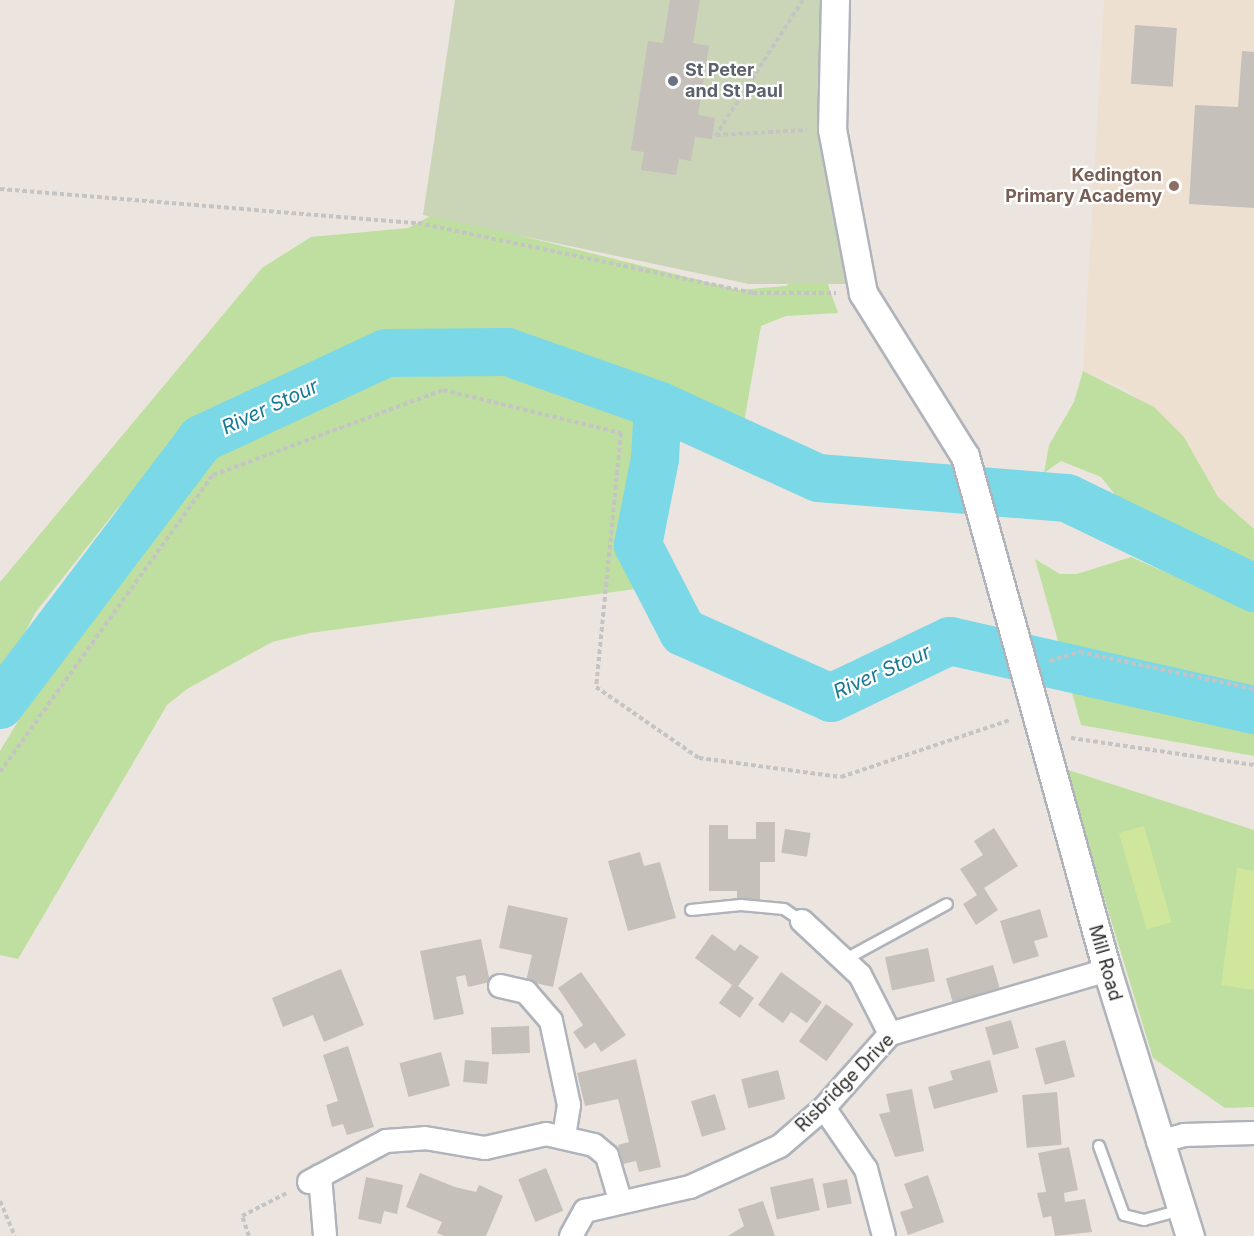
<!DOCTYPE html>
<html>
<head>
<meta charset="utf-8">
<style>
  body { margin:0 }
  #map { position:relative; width:1254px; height:1236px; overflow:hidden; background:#ece5df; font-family:Inter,sans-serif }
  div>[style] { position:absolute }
  .education>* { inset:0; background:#ede0d0 }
  .green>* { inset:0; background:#bedf9f }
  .cemetery>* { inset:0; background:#cad5b7 }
  .pitch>* { inset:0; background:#d0e69c; transform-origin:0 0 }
  .river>* { height:48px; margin:-24px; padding:0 24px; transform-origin:24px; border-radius:24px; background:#7ad8e7 }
  .building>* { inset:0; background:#c5c0ba; transform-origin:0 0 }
  .path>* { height:4px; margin-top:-2px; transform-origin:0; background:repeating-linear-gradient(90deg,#c4c4c4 0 4.5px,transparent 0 7.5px) }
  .roads { filter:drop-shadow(2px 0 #afb3bb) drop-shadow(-2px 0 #afb3bb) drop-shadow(0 2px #afb3bb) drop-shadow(0 -2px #afb3bb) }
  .service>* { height:10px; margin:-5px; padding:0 5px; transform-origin:5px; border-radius:5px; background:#fff }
  .minor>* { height:22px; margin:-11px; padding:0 11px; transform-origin:11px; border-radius:11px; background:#fff }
  .tertiary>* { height:27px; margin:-13.5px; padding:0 13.5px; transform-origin:13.5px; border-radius:13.5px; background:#fff }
  .dots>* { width:16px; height:16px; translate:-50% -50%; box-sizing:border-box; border:3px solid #fff; border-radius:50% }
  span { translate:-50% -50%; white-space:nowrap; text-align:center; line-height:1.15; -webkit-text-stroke:4.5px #fff; paint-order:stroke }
  .worship-label { font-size:18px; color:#5b616d; font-weight:700 }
  .left { translate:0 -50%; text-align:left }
  .education-label { font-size:18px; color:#785e54; font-weight:700 }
  .right { translate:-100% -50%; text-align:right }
  .street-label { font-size:18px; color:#2c2c2c }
  .water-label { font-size:20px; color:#167a95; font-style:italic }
</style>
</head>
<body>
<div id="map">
  <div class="education">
    <div style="clip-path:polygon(1104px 0,1254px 0,1254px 529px,1218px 497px,1184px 437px,1124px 388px,1083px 371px)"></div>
  </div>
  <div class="green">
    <div style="clip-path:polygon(434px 214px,739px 290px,786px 286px,820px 262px,838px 313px,786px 316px,761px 326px,743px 428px,664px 395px,536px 353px,476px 341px,395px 340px,300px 368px,221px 411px,187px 437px,117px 509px,35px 613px,0 682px,0 582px,262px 268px,311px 237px,408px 228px)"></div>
    <div style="clip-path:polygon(465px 357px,510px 366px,687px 430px,641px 509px,658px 586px,310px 633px,272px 642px,187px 689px,167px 705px,18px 959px,0 955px,0 751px,34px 695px,65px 621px,204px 466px,274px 414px,359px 370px,419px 358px)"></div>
    <div style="clip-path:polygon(1083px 371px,1154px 407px,1184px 437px,1218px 497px,1254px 529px,1254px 572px,1117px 497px,1101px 477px,1061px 461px,1044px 473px,1049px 445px,1074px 402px)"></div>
    <div style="clip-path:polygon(1131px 557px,1254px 611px,1254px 701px,1099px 666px,1077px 670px,1089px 691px,1254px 728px,1254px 756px,1081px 725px,1067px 675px,1076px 669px,1065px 666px,1035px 559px,1060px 574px,1077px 574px)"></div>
    <div style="clip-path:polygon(1065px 769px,1254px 830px,1254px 1107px,1225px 1108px,1153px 1058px)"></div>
  </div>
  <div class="cemetery">
    <div style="clip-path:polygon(455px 0,820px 0,821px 107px,850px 284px,749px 284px,423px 215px)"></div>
  </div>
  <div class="pitch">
    <div style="left:1144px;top:826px;width:100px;height:26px;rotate:74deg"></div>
    <div style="clip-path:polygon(1237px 868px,1254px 871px,1254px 990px,1221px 985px)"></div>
  </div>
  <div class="river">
    <div style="left:658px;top:405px;width:54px;rotate:93.2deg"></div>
    <div style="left:655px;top:459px;width:88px;rotate:101.2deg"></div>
    <div style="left:638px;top:545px;width:98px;rotate:62.7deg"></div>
    <div style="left:683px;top:632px;width:162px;rotate:24deg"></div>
    <div style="left:831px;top:698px;width:132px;rotate:-25.6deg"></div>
    <div style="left:950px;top:641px;width:312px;rotate:12.8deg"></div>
    <div style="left:0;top:705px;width:333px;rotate:-52.9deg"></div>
    <div style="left:201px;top:439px;width:204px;rotate:-24.9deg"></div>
    <div style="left:386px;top:353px;width:122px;rotate:-0.5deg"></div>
    <div style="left:508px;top:352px;width:159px;rotate:19.5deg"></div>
    <div style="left:658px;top:405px;width:176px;rotate:24.5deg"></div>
    <div style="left:818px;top:478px;width:250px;rotate:4.6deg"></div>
    <div style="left:1067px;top:498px;width:208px;rotate:25.7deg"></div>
  </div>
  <div class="building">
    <div style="clip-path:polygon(670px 0,700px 0,693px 43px,709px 46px,698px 115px,715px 118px,712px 139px,695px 137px,691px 161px,679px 159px,676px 175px,641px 170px,644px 152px,631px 150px,648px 41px,663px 43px)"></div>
    <div style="left:1135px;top:25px;width:42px;height:59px;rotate:4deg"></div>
    <div style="clip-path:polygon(1242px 51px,1254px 52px,1254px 208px,1189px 204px,1195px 105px,1238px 107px)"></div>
    <div style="clip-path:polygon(756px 822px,775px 822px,775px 862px,760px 862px,760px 899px,737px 899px,737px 891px,709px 891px,709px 825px,728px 825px,728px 839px,756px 839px)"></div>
    <div style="clip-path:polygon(994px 828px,1018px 866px,984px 888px,998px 910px,976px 925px,963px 904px,977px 895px,960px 869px,983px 855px,974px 841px)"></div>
    <div style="left:785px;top:829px;width:26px;height:24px;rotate:9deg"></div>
    <div style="clip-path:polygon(640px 852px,644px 866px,660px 862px,676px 918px,628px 931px,608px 861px)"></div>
    <div style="clip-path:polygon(508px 905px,568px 918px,553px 987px,526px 981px,532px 955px,499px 948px)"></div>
    <div style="clip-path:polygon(1040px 909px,1048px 937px,1034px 941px,1039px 956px,1013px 964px,1000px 921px)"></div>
    <div style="clip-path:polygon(712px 934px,735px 951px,740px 944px,759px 957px,738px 986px,754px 998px,740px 1018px,719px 1003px,732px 985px,695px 958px)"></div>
    <div style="clip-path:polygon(481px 939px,490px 982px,468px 987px,465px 975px,456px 977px,464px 1014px,434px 1020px,420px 951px)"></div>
    <div style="left:928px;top:948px;width:34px;height:44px;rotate:78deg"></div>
    <div style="left:993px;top:965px;width:26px;height:49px;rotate:74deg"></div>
    <div style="clip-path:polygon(341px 969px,364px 1025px,324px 1042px,313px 1015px,283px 1027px,272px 998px)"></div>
    <div style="clip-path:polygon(581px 972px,626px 1035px,601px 1052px,595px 1042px,585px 1049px,573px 1032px,583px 1025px,558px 988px)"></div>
    <div style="clip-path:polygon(781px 972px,822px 1002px,807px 1023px,791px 1012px,783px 1023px,758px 1005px)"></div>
    <div style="left:826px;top:1004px;width:34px;height:46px;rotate:36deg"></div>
    <div style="left:1011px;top:1020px;width:29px;height:27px;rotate:74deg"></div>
    <div style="left:529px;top:1026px;width:27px;height:38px;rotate:88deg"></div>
    <div style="left:1065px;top:1040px;width:38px;height:31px;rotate:75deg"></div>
    <div style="clip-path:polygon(348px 1046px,374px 1127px,347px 1135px,343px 1124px,332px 1127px,326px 1105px,338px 1101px,323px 1055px)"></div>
    <div style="left:441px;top:1052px;width:35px;height:43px;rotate:75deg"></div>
    <div style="clip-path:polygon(636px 1059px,661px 1167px,639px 1172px,636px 1161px,623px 1164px,618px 1145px,629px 1142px,618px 1099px,585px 1106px,577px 1073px)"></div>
    <div style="left:465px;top:1060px;width:24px;height:22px;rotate:5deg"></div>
    <div style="clip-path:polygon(990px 1060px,998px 1092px,934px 1109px,928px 1087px,953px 1080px,950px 1071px)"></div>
    <div style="left:778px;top:1070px;width:30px;height:38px;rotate:76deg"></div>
    <div style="clip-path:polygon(912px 1089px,924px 1151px,895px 1157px,879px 1114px,890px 1112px,886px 1094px)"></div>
    <div style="left:1057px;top:1092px;width:53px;height:35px;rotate:85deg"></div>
    <div style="left:715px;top:1094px;width:37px;height:25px;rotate:73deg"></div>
    <div style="clip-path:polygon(1069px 1147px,1078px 1190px,1064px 1193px,1065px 1202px,1085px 1199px,1092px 1232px,1055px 1236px,1051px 1216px,1043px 1218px,1037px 1193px,1046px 1192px,1038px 1153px)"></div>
    <div style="left:546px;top:1168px;width:46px;height:30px;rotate:68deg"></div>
    <div style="clip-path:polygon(420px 1173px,455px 1187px,476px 1192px,479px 1185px,503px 1196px,486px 1236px,444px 1236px,437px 1233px,442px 1222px,406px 1207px)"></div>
    <div style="clip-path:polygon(928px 1175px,944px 1222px,908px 1235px,900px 1212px,913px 1208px,904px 1184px)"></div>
    <div style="clip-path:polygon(366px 1177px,403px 1185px,397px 1214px,384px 1211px,381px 1224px,358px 1219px)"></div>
    <div style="left:813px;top:1178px;width:33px;height:44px;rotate:78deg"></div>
    <div style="left:847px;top:1179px;width:25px;height:25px;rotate:79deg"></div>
    <div style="clip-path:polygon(763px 1201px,775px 1236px,728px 1236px,744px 1226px,738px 1209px)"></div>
  </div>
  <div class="path">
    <div style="left:803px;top:0;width:161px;rotate:122.8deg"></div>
    <div style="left:716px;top:135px;width:91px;rotate:-3.1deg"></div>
    <div style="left:0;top:189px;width:419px;rotate:4.7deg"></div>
    <div style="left:418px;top:223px;width:341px;rotate:11.8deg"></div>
    <div style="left:752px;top:293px;width:84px"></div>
    <div style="left:1050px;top:661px;width:31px;rotate:-17deg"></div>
    <div style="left:1080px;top:652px;width:178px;rotate:12deg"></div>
    <div style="left:1071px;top:738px;width:185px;rotate:8.4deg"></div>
    <div style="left:0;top:772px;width:365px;rotate:-54.4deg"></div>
    <div style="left:213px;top:475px;width:245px;rotate:-20.3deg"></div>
    <div style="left:443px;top:390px;width:183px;rotate:13.6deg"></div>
    <div style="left:621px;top:433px;width:255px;rotate:95.6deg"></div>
    <div style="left:596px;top:687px;width:125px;rotate:34.6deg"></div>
    <div style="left:699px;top:758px;width:143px;rotate:7.6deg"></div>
    <div style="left:841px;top:777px;width:178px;rotate:-18.6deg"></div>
    <div style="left:0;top:1201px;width:38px;rotate:67deg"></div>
    <div style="left:249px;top:1236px;width:21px;rotate:-109deg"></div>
    <div style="left:242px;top:1216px;width:51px;rotate:-27.1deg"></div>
  </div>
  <div class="roads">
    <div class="service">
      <div style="left:691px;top:910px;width:50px;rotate:-5.7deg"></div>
      <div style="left:741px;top:905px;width:43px;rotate:5.3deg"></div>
      <div style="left:784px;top:909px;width:22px;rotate:34deg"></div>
      <div style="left:844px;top:960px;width:117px;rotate:-28.5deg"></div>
      <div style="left:1099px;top:1146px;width:73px;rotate:70.1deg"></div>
      <div style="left:1124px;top:1215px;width:21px;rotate:14deg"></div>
      <div style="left:1144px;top:1220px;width:39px;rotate:-15deg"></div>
    </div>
    <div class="minor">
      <div style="left:802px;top:921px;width:79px;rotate:43deg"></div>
      <div style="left:860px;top:975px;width:66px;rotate:63deg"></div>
      <div style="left:500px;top:986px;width:27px;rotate:13deg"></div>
      <div style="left:526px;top:992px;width:38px;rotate:49deg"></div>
      <div style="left:551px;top:1021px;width:86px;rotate:77.9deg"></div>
      <div style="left:569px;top:1105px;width:30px;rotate:99deg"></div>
      <div style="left:824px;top:1108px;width:74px;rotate:55.5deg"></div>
      <div style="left:866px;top:1169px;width:69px;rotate:75deg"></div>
      <div style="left:1158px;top:1142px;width:27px;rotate:-15deg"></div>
      <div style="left:1184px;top:1135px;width:70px;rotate:-1.6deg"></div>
      <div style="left:320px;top:1176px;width:60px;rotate:85.2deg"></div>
      <div style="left:309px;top:1182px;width:87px;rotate:-28deg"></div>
      <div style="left:386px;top:1141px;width:39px;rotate:-4deg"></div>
      <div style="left:425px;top:1138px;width:61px;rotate:9.5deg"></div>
      <div style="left:485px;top:1148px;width:63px;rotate:-12.9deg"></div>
      <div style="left:546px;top:1134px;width:49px;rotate:12.9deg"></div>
      <div style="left:594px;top:1145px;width:17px;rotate:40deg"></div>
      <div style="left:607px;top:1156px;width:46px;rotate:73.5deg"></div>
      <div style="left:571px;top:1236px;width:29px;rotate:-61deg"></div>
      <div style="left:585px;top:1211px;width:108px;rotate:-12.9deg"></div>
      <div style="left:690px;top:1187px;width:99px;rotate:-24.5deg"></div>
      <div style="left:780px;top:1146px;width:58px;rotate:-40.8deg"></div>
      <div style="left:824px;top:1108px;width:99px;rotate:-48.3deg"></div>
      <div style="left:890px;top:1034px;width:226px;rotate:-16.4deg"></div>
    </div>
    <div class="tertiary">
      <div style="left:835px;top:0;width:129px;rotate:91.3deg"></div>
      <div style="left:832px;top:129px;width:167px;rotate:79.3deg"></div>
      <div style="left:863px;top:293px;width:192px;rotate:58deg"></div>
      <div style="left:965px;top:456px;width:533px;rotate:74.56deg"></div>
      <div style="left:1107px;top:970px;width:279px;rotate:72.7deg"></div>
    </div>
  </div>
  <div class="dots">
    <div style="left:673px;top:81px;background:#6b7280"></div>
    <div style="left:1174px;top:186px;background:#8d6e63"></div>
  </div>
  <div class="worship-label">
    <span class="left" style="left:685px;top:81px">St Peter<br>and St Paul</span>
  </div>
  <div class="education-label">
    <span class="right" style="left:1162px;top:186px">Kedington<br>Primary Academy</span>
  </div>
  <div class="street-label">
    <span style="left:1105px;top:963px;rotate:74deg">Mill Road</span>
    <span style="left:845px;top:1083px;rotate:-45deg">Risbridge Drive</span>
  </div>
  <div class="water-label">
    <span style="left:270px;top:407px;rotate:-25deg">River Stour</span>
    <span style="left:882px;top:672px;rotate:-24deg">River Stour</span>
  </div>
</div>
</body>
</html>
